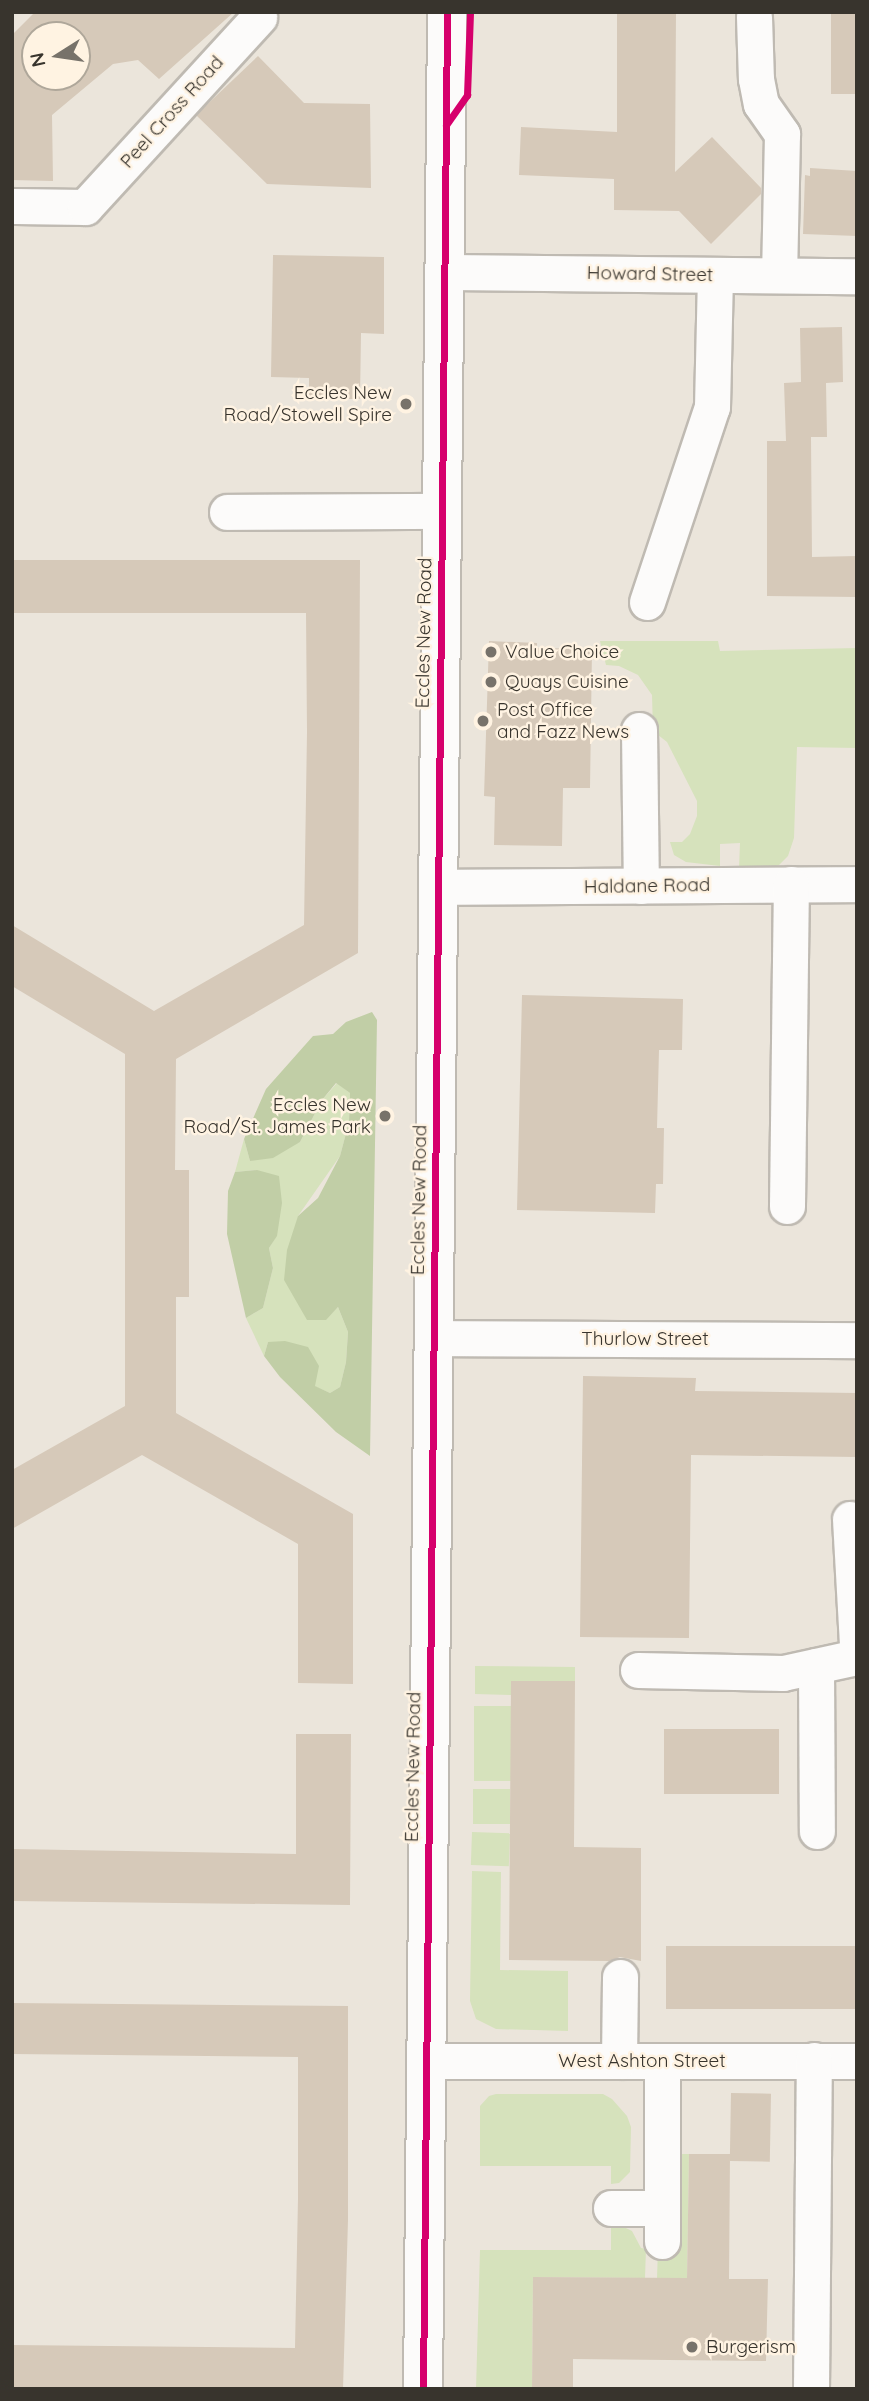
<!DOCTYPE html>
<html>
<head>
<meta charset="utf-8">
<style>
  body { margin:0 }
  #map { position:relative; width:869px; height:2401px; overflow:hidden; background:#ebe5db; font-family:Quicksand,sans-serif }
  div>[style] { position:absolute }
  .green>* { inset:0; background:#d6e2bc; transform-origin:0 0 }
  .forest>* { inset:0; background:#c1cea6 }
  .building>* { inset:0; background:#d6c9b9; transform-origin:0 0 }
  .roads { filter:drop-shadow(2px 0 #bfbab2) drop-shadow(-2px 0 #bfbab2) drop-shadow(0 2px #bfbab2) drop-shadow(0 -2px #bfbab2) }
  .minor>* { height:35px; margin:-17.5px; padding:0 17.5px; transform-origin:17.5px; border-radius:17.5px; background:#fcfbfa }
  .major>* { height:38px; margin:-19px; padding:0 19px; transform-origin:19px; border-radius:19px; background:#fcfbfa }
  .cycleway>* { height:7px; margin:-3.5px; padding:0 3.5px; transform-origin:3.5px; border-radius:3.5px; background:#d6006c }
  .dots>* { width:19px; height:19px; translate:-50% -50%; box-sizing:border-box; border:4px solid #fff3e2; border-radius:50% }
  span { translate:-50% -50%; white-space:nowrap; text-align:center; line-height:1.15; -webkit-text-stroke:5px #fff3e2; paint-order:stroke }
  .street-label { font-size:19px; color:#38342d }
  .poi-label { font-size:19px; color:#38342d }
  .right { translate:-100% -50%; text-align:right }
  .left { translate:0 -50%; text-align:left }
  .frame { position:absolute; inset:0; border:14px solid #38342d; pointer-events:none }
  .north { position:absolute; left:21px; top:21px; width:70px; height:70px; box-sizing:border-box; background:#fff3e2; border:2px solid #afa79a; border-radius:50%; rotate:258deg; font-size:19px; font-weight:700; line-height:28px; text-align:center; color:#38342d }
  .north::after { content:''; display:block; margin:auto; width:24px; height:32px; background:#77726a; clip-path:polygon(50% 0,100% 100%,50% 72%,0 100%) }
</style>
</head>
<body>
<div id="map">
  <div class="green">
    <div style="clip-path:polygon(600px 641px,718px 641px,720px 651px,857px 648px,857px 748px,797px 747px,794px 838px,788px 856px,779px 865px,767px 869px,739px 869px,740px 843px,720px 844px,720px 866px,686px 862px,674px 855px,670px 842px,682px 842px,690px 834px,697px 816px,697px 801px,667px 742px,653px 731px,652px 695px,638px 675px,619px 666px,606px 665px)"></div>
    <div style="clip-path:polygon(337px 1083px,350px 1093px,349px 1122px,340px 1156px,298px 1216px,326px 1319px,338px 1307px,348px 1332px,346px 1362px,340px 1387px,330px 1393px,314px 1386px,268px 1342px,264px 1356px,246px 1318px,263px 1308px,273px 1268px,269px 1248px,277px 1235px,257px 1170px,235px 1172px,244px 1139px,250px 1161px,300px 1142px,322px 1100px)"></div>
    <div style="clip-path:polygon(475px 1666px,575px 1667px,575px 1681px,511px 1681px,511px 1695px,475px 1694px)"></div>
    <div style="left:474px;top:1706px;width:37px;height:75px"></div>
    <div style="left:473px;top:1789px;width:37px;height:35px"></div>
    <div style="left:472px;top:1832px;width:38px;height:33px;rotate:2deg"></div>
    <div style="clip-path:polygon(472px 1871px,501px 1872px,500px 1970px,568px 1971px,568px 2031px,496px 2029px,476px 2019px,470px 2001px)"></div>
    <div style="clip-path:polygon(496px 2094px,603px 2094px,612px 2099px,627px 2116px,631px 2127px,630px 2172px,619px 2183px,611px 2184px,611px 2166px,480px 2166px,480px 2106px,489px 2096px)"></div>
    <div style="clip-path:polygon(677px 2154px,689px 2154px,687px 2278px,657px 2278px,658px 2249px)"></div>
    <div style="clip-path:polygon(611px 2221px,632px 2231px,641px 2248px,646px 2249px,645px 2278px,533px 2277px,532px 2389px,476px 2389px,480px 2250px,611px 2250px)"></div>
  </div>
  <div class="forest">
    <div style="clip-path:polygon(372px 1012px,377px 1020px,370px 1456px,336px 1432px,280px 1377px,264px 1356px,268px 1342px,285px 1341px,308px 1347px,319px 1366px,315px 1386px,330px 1393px,340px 1387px,346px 1362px,348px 1332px,338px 1307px,326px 1320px,307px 1320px,284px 1280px,287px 1250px,298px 1216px,318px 1198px,340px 1156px,349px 1122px,350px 1093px,336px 1083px,322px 1100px,300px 1142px,273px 1158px,250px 1161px,244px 1139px,266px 1089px,313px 1036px,333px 1034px,346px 1022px)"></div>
    <div style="clip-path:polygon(257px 1170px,279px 1176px,282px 1203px,277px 1236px,269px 1248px,273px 1268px,263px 1308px,246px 1318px,227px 1234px,228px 1191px,235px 1172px)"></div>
  </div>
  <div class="building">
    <div style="clip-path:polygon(evenodd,35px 12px,234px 12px,159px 79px,138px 60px,113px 64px,52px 115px,53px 181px,12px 180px,12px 35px,35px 12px,35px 35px,77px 35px,77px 77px,35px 77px,35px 35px)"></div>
    <div style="clip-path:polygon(617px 12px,676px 12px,675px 172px,712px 137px,761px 188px,761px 194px,711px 244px,679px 211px,614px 210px,614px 179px,519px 175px,521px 127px,617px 132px)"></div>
    <div style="left:831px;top:12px;width:26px;height:82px"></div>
    <div style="clip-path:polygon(258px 56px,304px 103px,370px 104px,371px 188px,267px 184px,196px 115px)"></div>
    <div style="clip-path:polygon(810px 168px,857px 171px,857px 236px,803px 234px,805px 175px,810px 176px)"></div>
    <div style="clip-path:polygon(273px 255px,384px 257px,384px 334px,361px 333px,360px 399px,309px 399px,309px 378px,271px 377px)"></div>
    <div style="clip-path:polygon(842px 327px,843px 382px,826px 383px,827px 437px,811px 437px,812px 557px,857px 556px,857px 597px,767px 596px,767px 441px,786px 441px,784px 383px,801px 382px,800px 328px)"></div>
    <div style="clip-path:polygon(12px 560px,360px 560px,358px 953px,176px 1059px,175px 1170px,189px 1170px,189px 1297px,176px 1297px,176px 1413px,353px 1514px,353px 1684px,298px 1683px,298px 1544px,142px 1455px,12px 1529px,12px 1470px,125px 1406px,125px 1054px,12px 986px,12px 925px,154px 1011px,304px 925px,307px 732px,306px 613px,12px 613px)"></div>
    <div style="clip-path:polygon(489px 641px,537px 643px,537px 648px,592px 649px,590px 788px,563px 788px,562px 846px,494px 845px,495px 797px,484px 796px)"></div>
    <div style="clip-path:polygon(522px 995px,683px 999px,682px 1050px,659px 1050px,657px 1128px,664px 1128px,663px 1184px,656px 1184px,655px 1213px,517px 1210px)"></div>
    <div style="clip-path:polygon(583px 1376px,696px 1378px,695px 1391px,857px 1393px,857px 1457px,691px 1455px,689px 1638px,580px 1637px)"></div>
    <div style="clip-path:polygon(511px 1681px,575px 1681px,574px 1847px,641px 1848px,641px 1961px,620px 1957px,609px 1961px,509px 1960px)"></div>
    <div style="left:664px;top:1729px;width:115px;height:65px"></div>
    <div style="clip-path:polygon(296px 1734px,351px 1734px,350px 1905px,12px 1901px,12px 1849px,296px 1854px)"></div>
    <div style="left:666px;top:1946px;width:191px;height:63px"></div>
    <div style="clip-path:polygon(12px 2003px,348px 2006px,348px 2220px,343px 2389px,12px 2389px,12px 2345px,295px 2348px,298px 2198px,298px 2057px,12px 2054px)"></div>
    <div style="left:731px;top:2093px;width:40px;height:68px;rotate:1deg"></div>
    <div style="clip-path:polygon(689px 2154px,730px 2154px,729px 2279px,768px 2279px,766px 2361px,573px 2359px,573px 2389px,532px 2389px,533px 2277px,687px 2278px)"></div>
  </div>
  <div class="roads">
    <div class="minor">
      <div style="left:754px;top:17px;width:62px;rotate:88.2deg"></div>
      <div style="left:756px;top:79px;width:25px;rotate:79deg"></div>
      <div style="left:761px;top:104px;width:37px;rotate:55deg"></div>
      <div style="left:782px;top:134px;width:141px;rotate:91.2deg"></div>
      <div style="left:12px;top:206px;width:73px;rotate:0.8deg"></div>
      <div style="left:85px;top:207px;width:258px;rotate:-47.5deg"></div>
      <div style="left:443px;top:272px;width:414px;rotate:0.6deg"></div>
      <div style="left:227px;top:512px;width:214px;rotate:-0.3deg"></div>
      <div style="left:647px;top:602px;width:206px;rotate:-71.6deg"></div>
      <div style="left:712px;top:407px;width:132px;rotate:-88.7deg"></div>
      <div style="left:639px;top:730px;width:156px;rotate:89.3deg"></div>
      <div style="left:437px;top:887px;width:420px;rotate:-0.4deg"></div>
      <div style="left:787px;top:1206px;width:322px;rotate:-89.3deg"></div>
      <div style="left:433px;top:1338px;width:424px;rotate:0.3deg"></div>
      <div style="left:850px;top:1519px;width:125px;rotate:86.8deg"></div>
      <div style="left:816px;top:1666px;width:165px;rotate:89.7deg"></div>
      <div style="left:638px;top:1670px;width:145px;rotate:1.2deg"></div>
      <div style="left:783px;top:1673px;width:76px;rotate:-12.2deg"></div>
      <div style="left:426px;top:2061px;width:431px"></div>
      <div style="left:619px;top:2061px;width:84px;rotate:-89.3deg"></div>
      <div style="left:611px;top:2208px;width:51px"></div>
      <div style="left:662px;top:2241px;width:179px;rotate:-90deg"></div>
      <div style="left:811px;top:2389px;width:329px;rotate:-89.5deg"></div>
    </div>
    <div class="major">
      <div style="left:423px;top:2389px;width:2377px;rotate:-89.42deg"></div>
    </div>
  </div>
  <div class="cycleway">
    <div style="left:446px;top:125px;width:37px;rotate:-55deg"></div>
    <div style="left:467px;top:95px;width:83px;rotate:-87.9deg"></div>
    <div style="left:423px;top:2389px;width:2377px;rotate:-89.42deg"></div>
  </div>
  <div class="dots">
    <div style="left:406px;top:404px;background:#77726a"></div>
    <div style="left:491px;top:652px;background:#77726a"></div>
    <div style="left:491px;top:682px;background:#77726a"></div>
    <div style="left:483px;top:721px;background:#77726a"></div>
    <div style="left:385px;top:1116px;background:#77726a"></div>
    <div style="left:692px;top:2347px;background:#77726a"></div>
  </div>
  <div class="street-label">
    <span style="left:172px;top:112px;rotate:-48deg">Peel Cross Road</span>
    <span style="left:650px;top:274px;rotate:1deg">Howard Street</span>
    <span style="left:424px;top:633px;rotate:-89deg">Eccles New Road</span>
    <span style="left:647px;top:886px;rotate:-1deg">Haldane Road</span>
    <span style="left:419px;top:1200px;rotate:-89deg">Eccles New Road</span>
    <span style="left:645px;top:1339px">Thurlow Street</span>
    <span style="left:413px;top:1767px;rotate:-89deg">Eccles New Road</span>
    <span style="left:642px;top:2061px">West Ashton Street</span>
  </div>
  <div class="poi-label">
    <span class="right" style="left:392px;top:404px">Eccles New<br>Road/Stowell Spire</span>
    <span class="left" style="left:505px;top:652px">Value Choice</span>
    <span class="left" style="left:505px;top:682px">Quays Cuisine</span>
    <span class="left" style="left:497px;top:721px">Post Office<br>and Fazz News</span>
    <span class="right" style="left:371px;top:1116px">Eccles New<br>Road/St. James Park</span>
    <span class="left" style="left:706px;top:2347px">Burgerism</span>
  </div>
  <div class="frame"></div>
  <div class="north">N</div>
</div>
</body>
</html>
